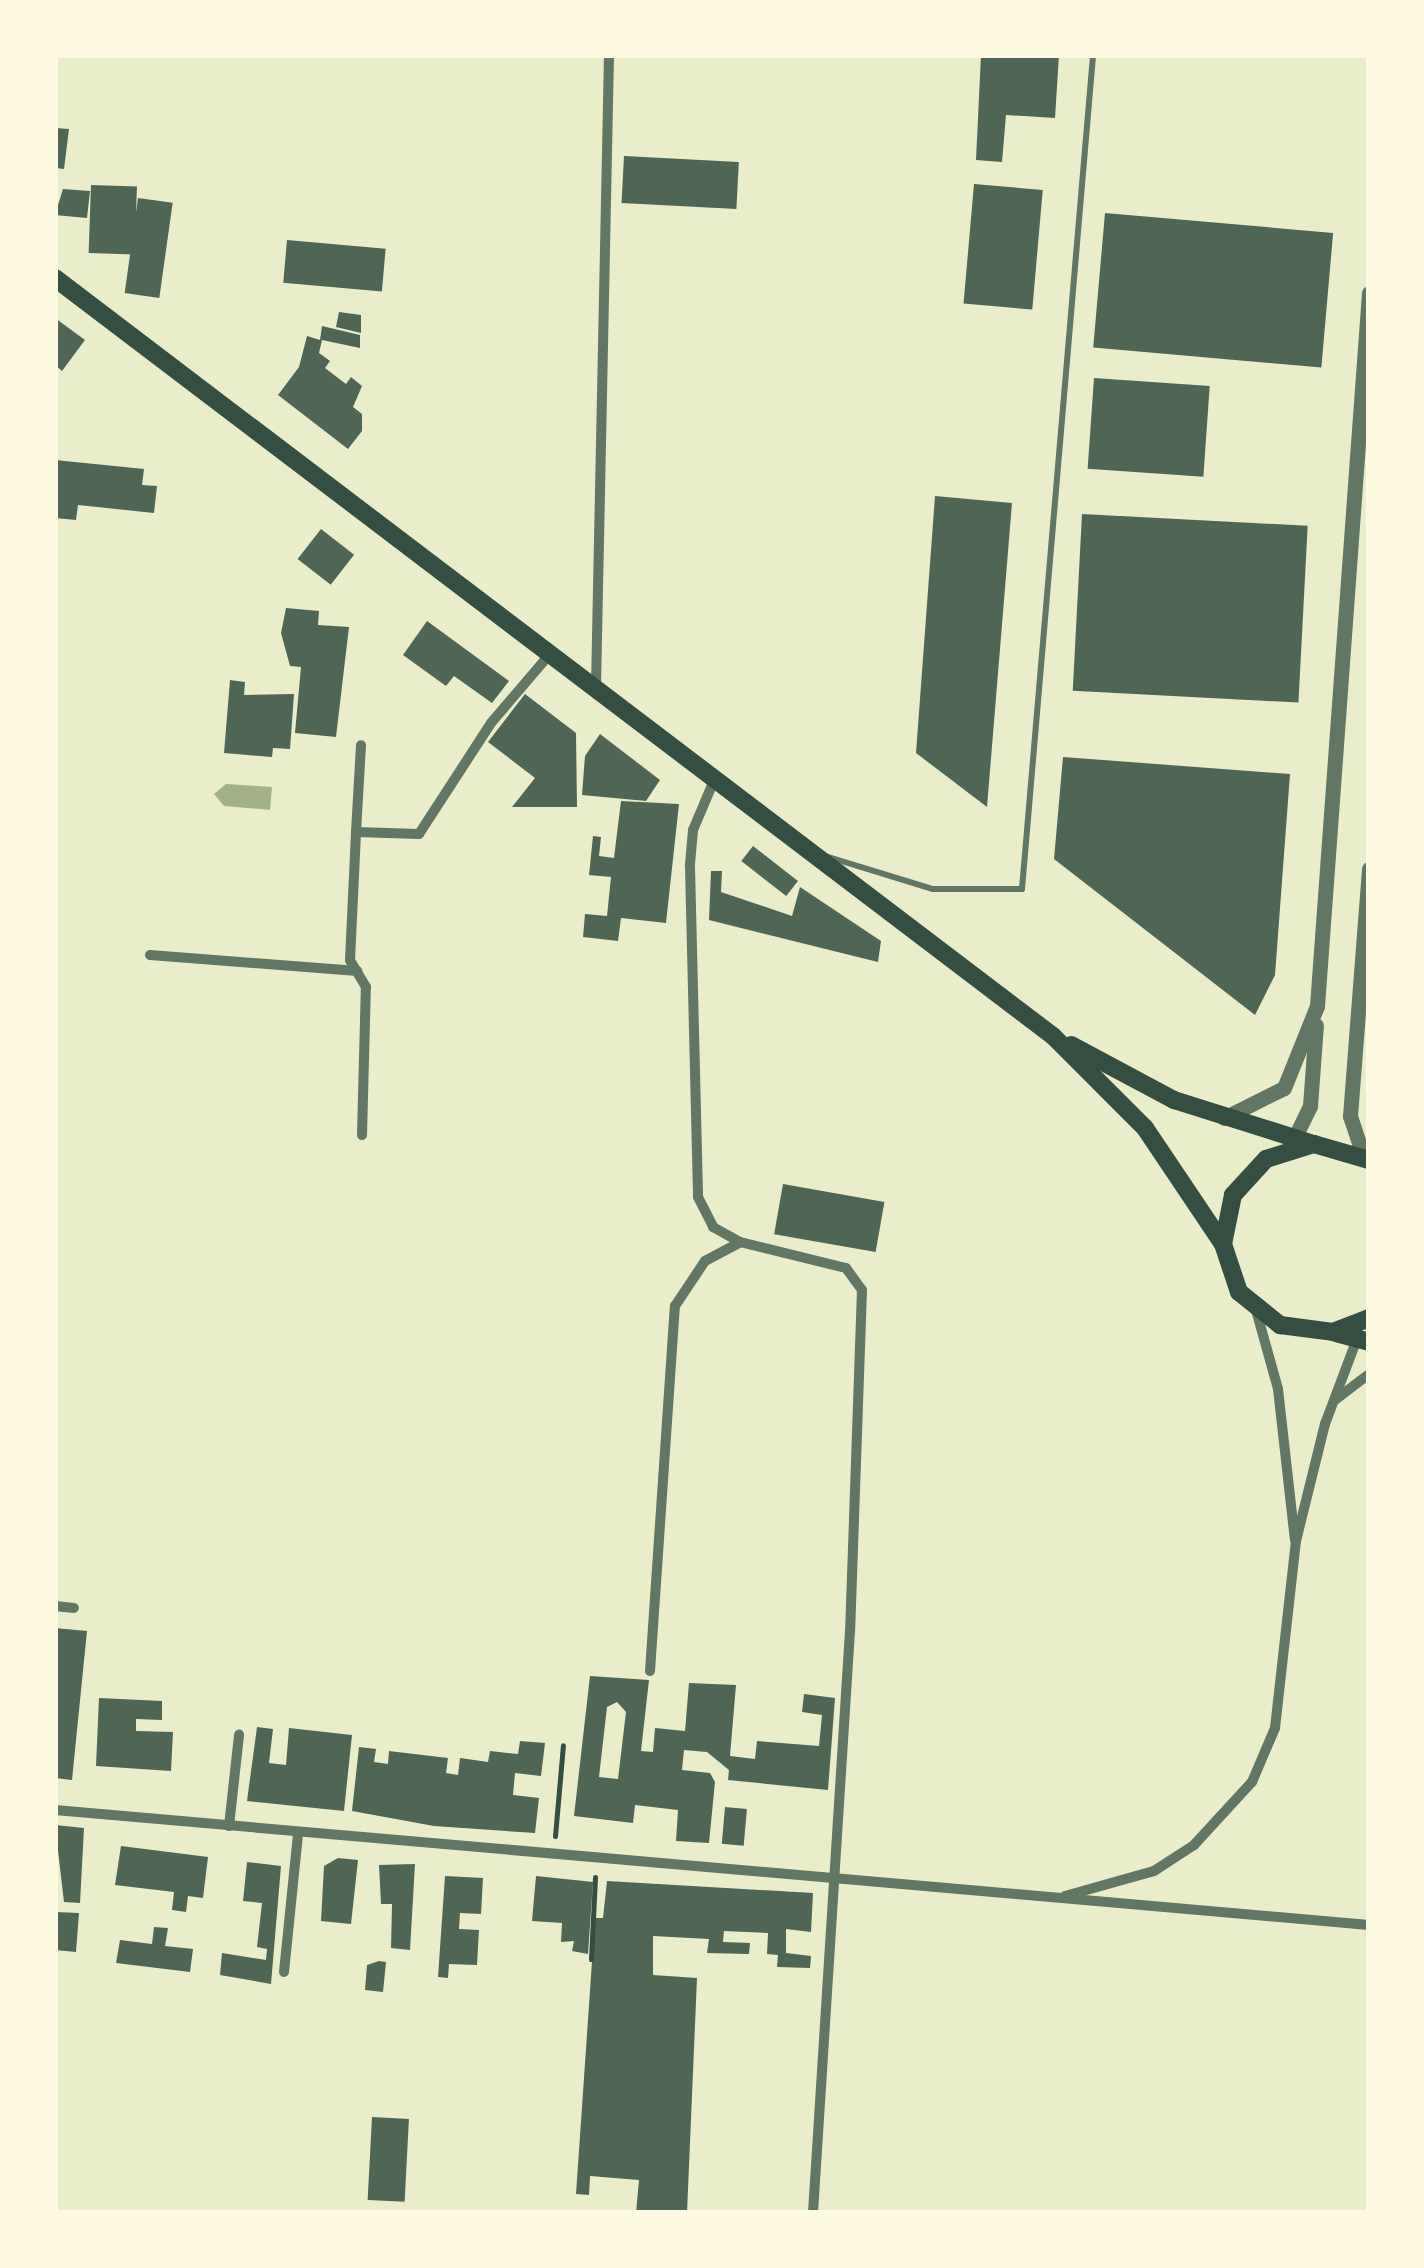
<!DOCTYPE html>
<html>
<head>
<meta charset="utf-8">
<style>
  body { margin:0 }
  #map { position:relative; width:1424px; height:2268px; overflow:hidden; background:#e9edc9; font-family:Poppins,sans-serif }
  div>[style] { position:absolute }
  .water>* { inset:0; background:#a3b18a }
  .building>* { inset:0; background:#4f6655; transform-origin:0 0 }
  .path>* { height:5px; margin:-2.5px; padding:0 2.5px; transform-origin:2.5px; border-radius:2.5px; background:#344e41 }
  .service>* { height:6px; margin:-3px; padding:0 3px; transform-origin:3px; border-radius:3px; background:#617663 }
  .minor>* { height:10px; margin:-5px; padding:0 5px; transform-origin:5px; border-radius:5px; background:#617663 }
  .tertiary>* { height:15px; margin:-7.5px; padding:0 7.5px; transform-origin:7.5px; border-radius:7.5px; background:#617663 }
  .secondary>* { height:18px; margin:-9px; padding:0 9px; transform-origin:9px; border-radius:9px; background:#344e41 }
  span { translate:-50% -50%; white-space:nowrap; text-align:center; line-height:1.15; -webkit-text-stroke:8px #fefae0; paint-order:stroke }
  .frame { position:absolute; inset:0; border:58px solid #fefae0; pointer-events:none }
</style>
</head>
<body>
<div id="map">
  <div class="water">
    <div style="clip-path:polygon(226px 784px,272px 787px,270px 810px,224px 806px,214px 794px)"></div>
  </div>
  <div class="building">
    <div style="clip-path:polygon(981px 55px,1059px 55px,1055px 118px,1006px 115px,1002px 162px,976px 160px)"></div>
    <div style="clip-path:polygon(55px 128px,69px 129px,64px 169px,55px 168px)"></div>
    <div style="left:624px;top:156px;width:115px;height:47px;rotate:3deg"></div>
    <div style="left:974px;top:184px;width:69px;height:120px;rotate:5deg"></div>
    <div style="left:91px;top:185px;width:46px;height:68px;rotate:2deg"></div>
    <div style="clip-path:polygon(63px 189px,90px 191px,87px 218px,55px 215px)"></div>
    <div style="left:138px;top:198px;width:35px;height:96px;rotate:8deg"></div>
    <div style="left:1105px;top:213px;width:229px;height:135px;rotate:5deg"></div>
    <div style="left:287px;top:240px;width:99px;height:43px;rotate:5deg"></div>
    <div style="clip-path:polygon(339px 312px,361px 315px,361px 333px,336px 327px)"></div>
    <div style="clip-path:polygon(55px 318px,85px 340px,62px 371px,55px 365px)"></div>
    <div style="clip-path:polygon(322px 326px,360px 335px,360px 348px,322px 340px,319px 353px,330px 361px,325px 368px,346px 384px,351px 377px,362px 386px,353px 407px,362px 414px,362px 431px,348px 449px,278px 395px,299px 367px,307px 336px,320px 340px)"></div>
    <div style="left:1094px;top:378px;width:116px;height:91px;rotate:4deg"></div>
    <div style="clip-path:polygon(55px 460px,144px 469px,142px 485px,157px 486px,154px 513px,78px 505px,76px 520px,55px 518px)"></div>
    <div style="clip-path:polygon(935px 496px,1012px 503px,987px 807px,916px 753px)"></div>
    <div style="left:1082px;top:514px;width:226px;height:177px;rotate:3deg"></div>
    <div style="left:321px;top:529px;width:42px;height:38px;rotate:38deg"></div>
    <div style="clip-path:polygon(286px 608px,319px 611px,318px 625px,349px 627px,336px 737px,295px 733px,301px 667px,290px 666px,281px 633px)"></div>
    <div style="clip-path:polygon(427px 621px,509px 681px,492px 703px,454px 676px,446px 686px,403px 655px)"></div>
    <div style="clip-path:polygon(230px 680px,245px 682px,244px 695px,294px 694px,290px 749px,273px 748px,272px 757px,224px 753px)"></div>
    <div style="clip-path:polygon(525px 694px,576px 733px,577px 807px,512px 807px,535px 778px,488px 742px)"></div>
    <div style="clip-path:polygon(600px 734px,660px 780px,646px 801px,582px 795px,585px 756px)"></div>
    <div style="clip-path:polygon(1063px 757px,1290px 774px,1275px 975px,1255px 1015px,1054px 859px)"></div>
    <div style="clip-path:polygon(621px 801px,679px 804px,666px 923px,621px 918px,618px 941px,583px 937px,585px 914px,607px 916px,611px 877px,589px 875px,593px 836px,601px 837px,599px 856px,614px 858px)"></div>
    <div style="left:753px;top:846px;width:57px;height:19px;rotate:38deg"></div>
    <div style="clip-path:polygon(711px 871px,722px 871px,721px 892px,792px 916px,800px 887px,881px 941px,878px 962px,709px 920px)"></div>
    <div style="left:783px;top:1184px;width:103px;height:51px;rotate:10deg"></div>
    <div style="clip-path:polygon(55px 1628px,87px 1631px,72px 1780px,55px 1778px)"></div>
    <div style="clip-path:polygon(evenodd,590px 1676px,649px 1680px,641px 1751px,653px 1752px,655px 1728px,685px 1731px,689px 1683px,736px 1685px,730px 1756px,755px 1759px,757px 1741px,819px 1746px,822px 1715px,802px 1712px,804px 1694px,835px 1698px,828px 1790px,728px 1780px,729px 1770px,707px 1752px,684px 1750px,682px 1770px,710px 1773px,715px 1782px,709px 1843px,676px 1841px,678px 1810px,635px 1805px,633px 1823px,574px 1816px,590px 1676px,617px 1702px,626px 1712px,618px 1779px,599px 1777px,607px 1707px,617px 1702px)"></div>
    <div style="clip-path:polygon(99px 1698px,162px 1701px,162px 1720px,136px 1719px,136px 1731px,173px 1732px,171px 1771px,96px 1766px)"></div>
    <div style="clip-path:polygon(257px 1727px,273px 1729px,269px 1763px,286px 1765px,289px 1728px,352px 1735px,344px 1811px,247px 1801px)"></div>
    <div style="clip-path:polygon(520px 1741px,545px 1743px,541px 1776px,515px 1773px,513px 1795px,539px 1798px,535px 1833px,434px 1826px,352px 1811px,359px 1747px,376px 1749px,374px 1762px,388px 1764px,389px 1751px,448px 1758px,446px 1773px,458px 1775px,460px 1758px,488px 1762px,490px 1751px,518px 1754px)"></div>
    <div style="left:725px;top:1807px;width:22px;height:37px;rotate:5deg"></div>
    <div style="clip-path:polygon(55px 1825px,84px 1828px,80px 1903px,64px 1902px)"></div>
    <div style="clip-path:polygon(121px 1846px,208px 1857px,203px 1898px,188px 1896px,186px 1912px,172px 1910px,174px 1892px,115px 1885px)"></div>
    <div style="clip-path:polygon(338px 1858px,358px 1860px,351px 1924px,321px 1921px,324px 1866px)"></div>
    <div style="clip-path:polygon(247px 1862px,281px 1866px,271px 1984px,220px 1975px,222px 1953px,266px 1960px,267px 1949px,257px 1947px,262px 1903px,243px 1901px)"></div>
    <div style="clip-path:polygon(415px 1864px,410px 1950px,391px 1948px,392px 1904px,381px 1904px,379px 1865px)"></div>
    <div style="clip-path:polygon(445px 1876px,483px 1878px,481px 1914px,460px 1913px,459px 1929px,479px 1930px,477px 1965px,449px 1964px,448px 1978px,438px 1977px)"></div>
    <div style="clip-path:polygon(536px 1876px,593px 1882px,588px 1954px,572px 1951px,574px 1941px,561px 1942px,562px 1923px,532px 1921px)"></div>
    <div style="clip-path:polygon(607px 1881px,813px 1893px,811px 1932px,786px 1929px,786px 1953px,811px 1956px,810px 1968px,777px 1967px,778px 1955px,767px 1954px,768px 1933px,724px 1931px,723px 1942px,750px 1943px,749px 1954px,707px 1953px,709px 1939px,653px 1936px,653px 1975px,697px 1978px,687px 2213px,636px 2213px,639px 2180px,590px 2176px,589px 2195px,576px 2194px,595px 1918px,603px 1918px)"></div>
    <div style="clip-path:polygon(55px 1912px,79px 1913px,76px 1952px,55px 1950px)"></div>
    <div style="clip-path:polygon(154px 1927px,168px 1928px,165px 1946px,193px 1949px,190px 1972px,116px 1963px,120px 1940px,152px 1944px)"></div>
    <div style="clip-path:polygon(379px 1961px,386px 1962px,383px 1992px,365px 1990px,367px 1965px)"></div>
    <div style="left:372px;top:2117px;width:37px;height:83px;rotate:3deg"></div>
  </div>
  <div class="path">
    <div style="left:555px;top:1836px;width:91px;rotate:-85deg"></div>
    <div style="left:591px;top:1959px;width:82px;rotate:-87.2deg"></div>
  </div>
  <div class="service">
    <div style="left:825px;top:856px;width:113px;rotate:17deg"></div>
    <div style="left:933px;top:889px;width:89px"></div>
    <div style="left:1022px;top:889px;width:837px;rotate:-85.13deg"></div>
  </div>
  <div class="minor">
    <div style="left:596px;top:686px;width:631px;rotate:-88.82deg"></div>
    <div style="left:715px;top:778px;width:56px;rotate:112.9deg"></div>
    <div style="left:693px;top:830px;width:37px;rotate:95deg"></div>
    <div style="left:690px;top:867px;width:330px;rotate:88.6deg"></div>
    <div style="left:698px;top:1197px;width:34px;rotate:63deg"></div>
    <div style="left:713px;top:1227px;width:31px;rotate:29deg"></div>
    <div style="left:740px;top:1242px;width:109px;rotate:13.8deg"></div>
    <div style="left:846px;top:1268px;width:27px;rotate:54deg"></div>
    <div style="left:862px;top:1290px;width:341px;rotate:92deg"></div>
    <div style="left:850px;top:1631px;width:583px;rotate:93.64deg"></div>
    <div style="left:356px;top:832px;width:87px;rotate:-86.7deg"></div>
    <div style="left:150px;top:955px;width:208px;rotate:4.4deg"></div>
    <div style="left:362px;top:1135px;width:148px;rotate:-88.5deg"></div>
    <div style="left:366px;top:987px;width:31px;rotate:-121deg"></div>
    <div style="left:350px;top:960px;width:128px;rotate:-87.3deg"></div>
    <div style="left:356px;top:832px;width:63px;rotate:1.8deg"></div>
    <div style="left:419px;top:834px;width:132px;rotate:-57deg"></div>
    <div style="left:491px;top:723px;width:91px;rotate:-49.5deg"></div>
    <div style="left:1256px;top:1310px;width:82px;rotate:74.4deg"></div>
    <div style="left:1278px;top:1389px;width:152px;rotate:83.6deg"></div>
    <div style="left:1335px;top:1400px;width:43px;rotate:-37.4deg"></div>
    <div style="left:55px;top:1606px;width:19px;rotate:6deg"></div>
    <div style="left:650px;top:1671px;width:366px;rotate:-86.1deg"></div>
    <div style="left:675px;top:1306px;width:54px;rotate:-56.3deg"></div>
    <div style="left:705px;top:1261px;width:40px;rotate:-28deg"></div>
    <div style="left:55px;top:1810px;width:1319px;rotate:5deg"></div>
    <div style="left:229px;top:1826px;width:92px;rotate:-83.7deg"></div>
    <div style="left:1065px;top:1896px;width:92px;rotate:-15.7deg"></div>
    <div style="left:1154px;top:1871px;width:48px;rotate:-33deg"></div>
    <div style="left:1194px;top:1845px;width:86px;rotate:-47.4deg"></div>
    <div style="left:1252px;top:1782px;width:59px;rotate:-66.9deg"></div>
    <div style="left:1275px;top:1728px;width:188px;rotate:-83.6deg"></div>
    <div style="left:1296px;top:1541px;width:121px;rotate:-76.1deg"></div>
    <div style="left:1325px;top:1424px;width:94px;rotate:-69.4deg"></div>
    <div style="left:284px;top:1972px;width:140px;rotate:-84.2deg"></div>
  </div>
  <div class="tertiary">
    <div style="left:1224px;top:1118px;width:67px;rotate:-26.6deg"></div>
    <div style="left:1284px;top:1088px;width:88px;rotate:-68.1deg"></div>
    <div style="left:1317px;top:1006px;width:715px;rotate:-85.83deg"></div>
    <div style="left:1290px;top:1147px;width:46px;rotate:-64deg"></div>
    <div style="left:1310px;top:1106px;width:81px;rotate:-85.8deg"></div>
    <div style="left:1363px;top:1155px;width:41px;rotate:-108.4deg"></div>
    <div style="left:1350px;top:1116px;width:248px;rotate:-85.6deg"></div>
  </div>
  <div class="secondary">
    <div style="left:55px;top:278px;width:1253px;rotate:37.22deg"></div>
    <div style="left:1053px;top:1036px;width:130px;rotate:45deg"></div>
    <div style="left:1145px;top:1128px;width:140px;rotate:56.1deg"></div>
    <div style="left:1071px;top:1045px;width:117px;rotate:28.1deg"></div>
    <div style="left:1174px;top:1100px;width:143px;rotate:17.5deg"></div>
    <div style="left:1369px;top:1160px;width:57px;rotate:-163.8deg"></div>
    <div style="left:1314px;top:1144px;width:50px;rotate:162.6deg"></div>
    <div style="left:1266px;top:1159px;width:49px;rotate:132.5deg"></div>
    <div style="left:1233px;top:1195px;width:50px;rotate:101.5deg"></div>
    <div style="left:1223px;top:1244px;width:51px;rotate:71.6deg"></div>
    <div style="left:1239px;top:1292px;width:53px;rotate:38.8deg"></div>
    <div style="left:1280px;top:1325px;width:53px;rotate:7.5deg"></div>
    <div style="left:1333px;top:1332px;width:39px;rotate:-21deg"></div>
    <div style="left:1336px;top:1333px;width:34px;rotate:15deg"></div>
  </div>
  <div class="frame"></div>
</div>
</body>
</html>
